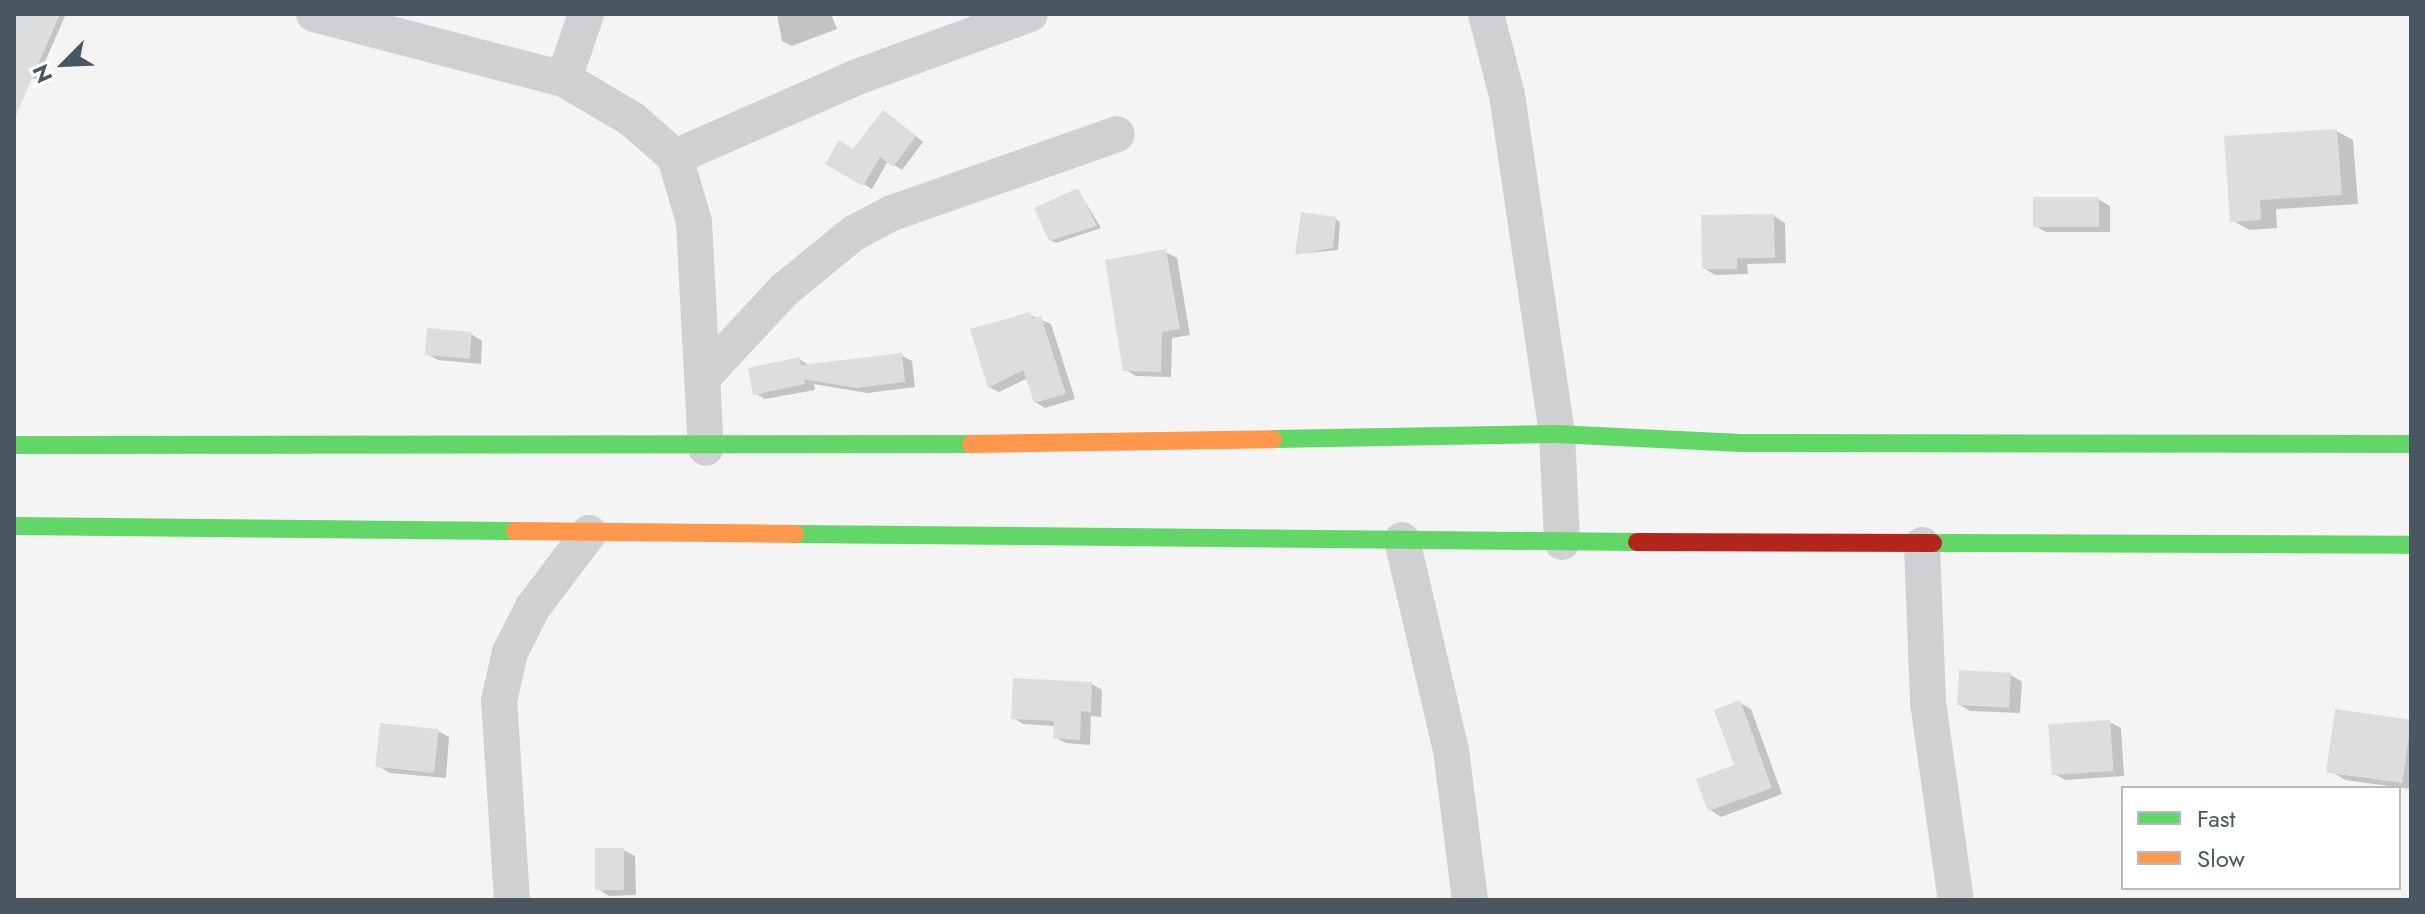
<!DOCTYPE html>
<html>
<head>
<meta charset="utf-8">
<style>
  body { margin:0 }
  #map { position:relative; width:2425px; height:914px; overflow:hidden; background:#f4f4f4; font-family:Jost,sans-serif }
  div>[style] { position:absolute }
  .shadow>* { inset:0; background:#0003 }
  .building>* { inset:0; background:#ddddde; transform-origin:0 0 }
  .street>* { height:36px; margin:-18px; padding:0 18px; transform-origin:18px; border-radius:18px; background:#ced0d2 }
  .fast>* { height:18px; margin:-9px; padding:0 9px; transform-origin:9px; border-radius:9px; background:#63d668 }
  .slow>* { height:18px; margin:-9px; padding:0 9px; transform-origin:9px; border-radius:9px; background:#ff974d }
  .jam>* { height:18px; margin:-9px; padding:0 9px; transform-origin:9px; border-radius:9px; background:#b3261e }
  span { translate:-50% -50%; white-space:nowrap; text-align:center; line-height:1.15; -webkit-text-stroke:6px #fff; paint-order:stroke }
  .frame { position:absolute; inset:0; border:16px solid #4a5661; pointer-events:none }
  .legend { position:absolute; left:2121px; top:786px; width:280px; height:104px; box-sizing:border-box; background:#fff; border:2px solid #b7bbc0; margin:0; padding:10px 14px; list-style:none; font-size:24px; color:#4a5661 }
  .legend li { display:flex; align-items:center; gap:16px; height:40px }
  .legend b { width:40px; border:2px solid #b7bbc0 }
  .north { position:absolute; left:24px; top:24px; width:80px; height:80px; -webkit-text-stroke:6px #fff; paint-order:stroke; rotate:246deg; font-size:22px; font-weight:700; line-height:32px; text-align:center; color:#4a5661 }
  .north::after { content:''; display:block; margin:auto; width:28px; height:36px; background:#4a5661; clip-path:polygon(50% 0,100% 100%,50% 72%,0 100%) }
</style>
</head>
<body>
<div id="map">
  <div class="shadow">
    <div style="clip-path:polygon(28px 14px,65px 16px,37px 80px,14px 70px,14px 46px)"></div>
    <div style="clip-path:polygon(777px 14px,831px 14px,837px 29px,792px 46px,782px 41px)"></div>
    <div style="clip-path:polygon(892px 117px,923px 142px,902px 170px,888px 161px,872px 189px,828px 163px,854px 152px)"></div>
    <div style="clip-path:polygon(2336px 131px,2353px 140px,2358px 204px,2276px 209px,2277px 228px,2249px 230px,2232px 220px)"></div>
    <div style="clip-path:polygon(1078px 190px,1101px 228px,1056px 243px,1050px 240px)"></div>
    <div style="clip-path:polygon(2098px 199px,2110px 206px,2110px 232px,2046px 232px,2035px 226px)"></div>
    <div style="clip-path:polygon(1774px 216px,1785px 223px,1786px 263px,1747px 264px,1748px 274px,1715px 275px,1704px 268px)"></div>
    <div style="clip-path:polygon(1335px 219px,1340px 222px,1338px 250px,1297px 254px)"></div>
    <div style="clip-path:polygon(1165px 252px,1177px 258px,1190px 335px,1172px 338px,1171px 377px,1136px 376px,1124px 369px)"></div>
    <div style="clip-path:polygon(1030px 315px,1051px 324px,1075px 399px,1045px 408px,1035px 402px,1028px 378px,999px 392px,989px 387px)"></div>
    <div style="clip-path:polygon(471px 334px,482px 341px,481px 364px,438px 360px,427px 354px)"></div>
    <div style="clip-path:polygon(901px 355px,912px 361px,915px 387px,867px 393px,814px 384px,815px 390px,765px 399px,755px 393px,799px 359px,810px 366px)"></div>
    <div style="clip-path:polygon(2011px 675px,2022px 682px,2020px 713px,1970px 711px,1959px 704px)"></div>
    <div style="clip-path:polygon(1092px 684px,1102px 690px,1101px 717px,1091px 716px,1090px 745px,1066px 743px,1055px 737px,1056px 726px,1023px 724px,1013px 718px)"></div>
    <div style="clip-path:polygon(1740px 703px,1751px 709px,1782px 794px,1721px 817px,1710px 810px,1737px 766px)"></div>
    <div style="clip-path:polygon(2109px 722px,2121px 728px,2124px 776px,2065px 780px,2053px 773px)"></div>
    <div style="clip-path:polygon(2411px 722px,2411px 789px,2345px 780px,2329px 770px)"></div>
    <div style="clip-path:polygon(438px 731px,449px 737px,446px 778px,390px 773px,378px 766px)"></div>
    <div style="clip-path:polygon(623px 850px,635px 856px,636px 895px,609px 896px,598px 889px)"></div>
  </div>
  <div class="building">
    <div style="clip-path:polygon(14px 14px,60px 14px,14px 120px)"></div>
    <div style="clip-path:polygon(883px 110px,916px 136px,893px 167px,880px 157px,863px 186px,825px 164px,839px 140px,853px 149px)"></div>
    <div style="clip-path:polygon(2337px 129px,2342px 195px,2260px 200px,2261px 220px,2230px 222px,2224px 136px)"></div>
    <div style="clip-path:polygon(1078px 188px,1097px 226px,1049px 241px,1034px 208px)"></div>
    <div style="left:2033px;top:197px;width:66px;height:30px"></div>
    <div style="clip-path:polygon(1301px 212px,1336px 217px,1333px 248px,1295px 255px)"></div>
    <div style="clip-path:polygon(1774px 214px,1775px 258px,1737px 258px,1737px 269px,1702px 269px,1701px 215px)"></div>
    <div style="clip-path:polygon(1166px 249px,1180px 329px,1162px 332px,1161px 372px,1123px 371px,1105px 260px)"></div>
    <div style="clip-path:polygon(1030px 312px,1032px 319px,1041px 316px,1066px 394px,1034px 403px,1023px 370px,988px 388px,970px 329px)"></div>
    <div style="left:427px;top:328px;width:45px;height:27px;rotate:5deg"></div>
    <div style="clip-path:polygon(902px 353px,905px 382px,856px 388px,804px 379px,805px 384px,753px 395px,748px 368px,800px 357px,801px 365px)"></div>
    <div style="left:1959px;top:670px;width:52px;height:35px;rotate:3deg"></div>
    <div style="clip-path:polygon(1013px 678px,1092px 682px,1091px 712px,1081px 711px,1080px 740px,1053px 738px,1054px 721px,1011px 719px)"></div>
    <div style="clip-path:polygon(1740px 700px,1772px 788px,1708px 811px,1696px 779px,1734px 765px,1714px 710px)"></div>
    <div style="left:2335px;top:709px;width:77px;height:64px;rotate:8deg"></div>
    <div style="left:2110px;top:720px;width:51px;height:62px;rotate:86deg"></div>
    <div style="left:380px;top:723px;width:59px;height:44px;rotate:6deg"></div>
    <div style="left:595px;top:848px;width:29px;height:42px"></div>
  </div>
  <div class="street">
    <div style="left:314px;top:14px;width:258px;rotate:14.6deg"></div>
    <div style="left:564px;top:79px;width:80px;rotate:30.7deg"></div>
    <div style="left:633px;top:120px;width:56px;rotate:41.4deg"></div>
    <div style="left:675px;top:157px;width:68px;rotate:73.7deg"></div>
    <div style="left:694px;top:222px;width:226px;rotate:87deg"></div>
    <div style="left:1486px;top:14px;width:84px;rotate:75.5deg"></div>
    <div style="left:1507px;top:95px;width:343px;rotate:81.6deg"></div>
    <div style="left:1557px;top:434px;width:108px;rotate:87.3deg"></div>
    <div style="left:564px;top:79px;width:69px;rotate:-71.3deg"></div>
    <div style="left:675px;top:157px;width:199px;rotate:-23.7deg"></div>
    <div style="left:857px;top:77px;width:184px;rotate:-20deg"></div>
    <div style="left:703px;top:377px;width:119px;rotate:-47deg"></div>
    <div style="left:784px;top:290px;width:90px;rotate:-39.2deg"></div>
    <div style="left:854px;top:233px;width:43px;rotate:-27.8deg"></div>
    <div style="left:892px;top:213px;width:238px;rotate:-19.3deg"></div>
    <div style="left:1402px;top:540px;width:216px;rotate:76.9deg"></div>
    <div style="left:1451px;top:750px;width:151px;rotate:82.8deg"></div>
    <div style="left:1922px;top:545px;width:157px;rotate:87.8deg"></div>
    <div style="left:1928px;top:702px;width:200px;rotate:82deg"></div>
    <div style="left:512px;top:900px;width:199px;rotate:-93.7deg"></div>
    <div style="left:499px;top:701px;width:50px;rotate:-77.3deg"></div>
    <div style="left:510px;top:652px;width:51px;rotate:-62.9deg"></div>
    <div style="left:533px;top:607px;width:93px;rotate:-52.9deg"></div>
  </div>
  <div class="fast">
    <div style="left:1273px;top:439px;width:284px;rotate:-1deg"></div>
    <div style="left:1557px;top:434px;width:184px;rotate:2.8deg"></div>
    <div style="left:1741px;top:443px;width:670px;rotate:0.09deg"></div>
    <div style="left:14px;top:445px;width:957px;rotate:-0.06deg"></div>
    <div style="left:14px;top:526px;width:501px;rotate:0.57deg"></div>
    <div style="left:795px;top:534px;width:842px;rotate:0.54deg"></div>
    <div style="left:1933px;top:543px;width:478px;rotate:0.2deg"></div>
  </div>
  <div class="slow">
    <div style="left:971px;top:444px;width:302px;rotate:-0.9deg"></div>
    <div style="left:515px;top:531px;width:280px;rotate:0.6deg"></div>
  </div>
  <div class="jam">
    <div style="left:1637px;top:542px;width:296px;rotate:0.2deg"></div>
  </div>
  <div class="frame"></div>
  <ul class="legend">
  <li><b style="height:10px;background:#63d668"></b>Fast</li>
  <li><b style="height:10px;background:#ff974d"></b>Slow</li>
  </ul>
  <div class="north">N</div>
</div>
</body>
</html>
